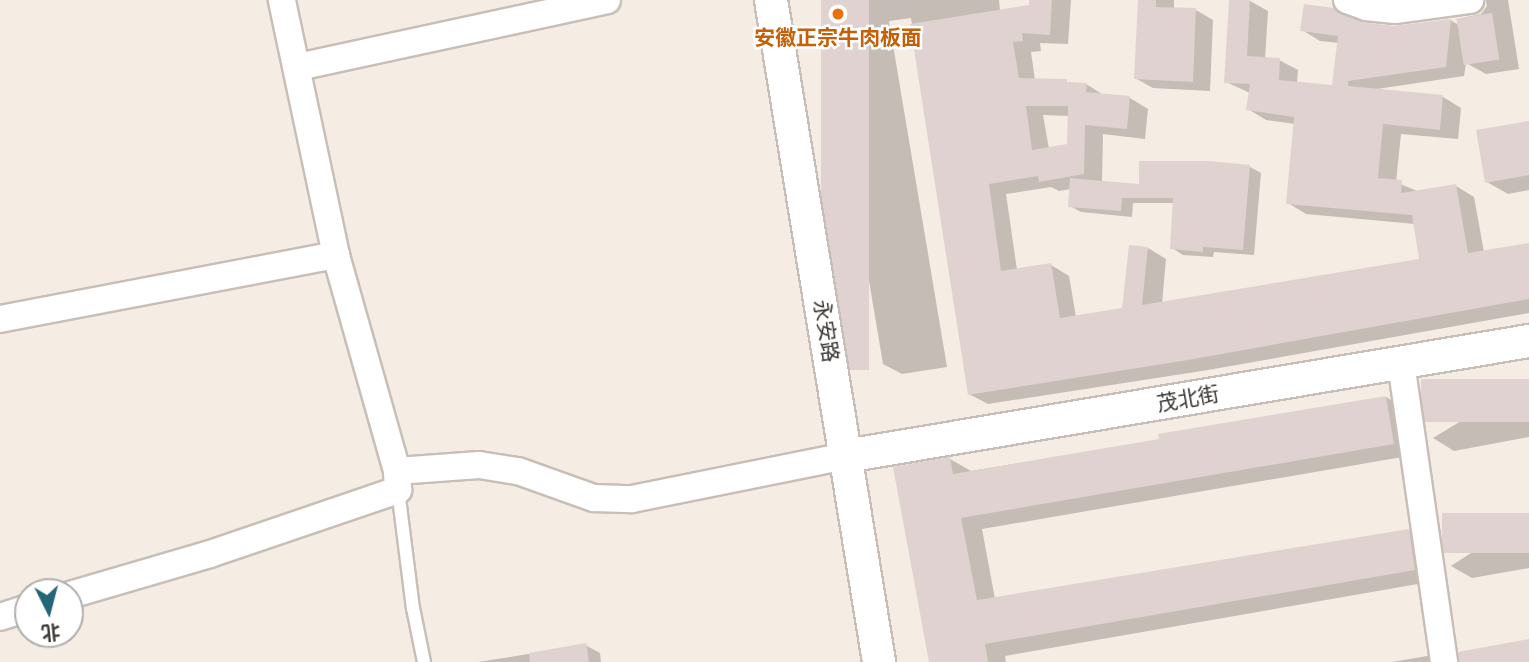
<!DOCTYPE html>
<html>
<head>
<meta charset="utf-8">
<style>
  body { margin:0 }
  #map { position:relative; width:1529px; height:662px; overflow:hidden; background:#f5ece3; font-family:Inter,"Noto Sans SC",sans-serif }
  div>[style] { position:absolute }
  .shadow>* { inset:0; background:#0003 }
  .building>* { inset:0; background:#dfd2d1; transform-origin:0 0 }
  .roads { filter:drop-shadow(2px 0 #c7bfb7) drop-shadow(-2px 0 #c7bfb7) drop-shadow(0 2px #c7bfb7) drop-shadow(0 -2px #c7bfb7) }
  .service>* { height:12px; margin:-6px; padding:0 6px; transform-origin:6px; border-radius:6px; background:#fff }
  .minor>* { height:26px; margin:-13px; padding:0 13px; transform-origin:13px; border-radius:13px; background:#fff }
  .tertiary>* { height:32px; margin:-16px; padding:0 16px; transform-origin:16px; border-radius:16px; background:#fff }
  .dots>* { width:19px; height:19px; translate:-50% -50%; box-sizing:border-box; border:4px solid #fff; border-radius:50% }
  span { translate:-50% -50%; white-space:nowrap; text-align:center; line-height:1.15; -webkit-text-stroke:5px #fff; paint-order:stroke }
  .food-label { font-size:21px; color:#c56008; font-weight:700 }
  .street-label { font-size:21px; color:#393633 }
  .north { position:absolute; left:14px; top:578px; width:70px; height:70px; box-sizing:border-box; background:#fff; border:2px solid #b0afad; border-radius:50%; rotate:174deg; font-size:19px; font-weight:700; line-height:28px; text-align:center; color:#393633 }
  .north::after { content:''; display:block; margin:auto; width:24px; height:32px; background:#236579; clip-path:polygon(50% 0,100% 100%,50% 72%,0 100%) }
</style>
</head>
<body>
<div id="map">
  <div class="shadow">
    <div style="clip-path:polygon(evenodd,822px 0,999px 0,1000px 11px,1030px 7px,1031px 0,1071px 0,1068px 44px,1040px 43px,1041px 51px,1031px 52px,1035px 80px,1086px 84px,1105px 96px,1130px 98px,1148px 109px,1145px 139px,1103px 134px,1102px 182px,1140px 186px,1208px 163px,1250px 167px,1261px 173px,1254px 255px,1214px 252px,1213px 257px,1183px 255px,1172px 248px,1175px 203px,1133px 203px,1132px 217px,1081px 212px,1070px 206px,1071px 189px,1059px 191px,1051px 187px,1006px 194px,1017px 270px,1051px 265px,1069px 276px,1076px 317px,1123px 310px,1148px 248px,1166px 259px,1162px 304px,1421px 260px,1415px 224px,1306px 214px,1288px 203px,1295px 124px,1266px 120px,1248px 109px,1250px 93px,1226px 82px,1230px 0,1250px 1px,1268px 11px,1265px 59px,1279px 60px,1298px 70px,1297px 83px,1334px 87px,1339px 43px,1320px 41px,1302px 30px,1360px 24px,1393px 27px,1450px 20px,1459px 25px,1458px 19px,1481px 14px,1487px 6px,1486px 0,1508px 0,1519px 69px,1486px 74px,1466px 63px,1464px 76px,1377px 89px,1443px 97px,1461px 108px,1458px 139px,1401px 134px,1396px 182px,1419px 192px,1456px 186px,1474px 197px,1484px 252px,1529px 245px,1529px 313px,1208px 370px,988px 404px,969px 394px,911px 18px,889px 21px,947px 367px,902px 374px,883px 364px,822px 0,1043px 115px,1069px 116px,1069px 146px,1049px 149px,1043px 115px)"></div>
    <div style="clip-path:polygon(1140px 0,1174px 0,1174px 9px,1196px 10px,1213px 20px,1210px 91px,1153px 88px,1135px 78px)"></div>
    <div style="clip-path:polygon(1529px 123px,1529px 190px,1508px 194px,1487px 182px)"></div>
    <div style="clip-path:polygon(1529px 380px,1529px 437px,1454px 451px,1433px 438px)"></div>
    <div style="clip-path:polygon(1386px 397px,1407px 410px,1414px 455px,982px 529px,995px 599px,1409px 531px,1430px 543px,1435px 581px,1005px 656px,1006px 662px,931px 662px,950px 459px,971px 471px,1161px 440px)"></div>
    <div style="clip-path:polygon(1529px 515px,1529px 568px,1472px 578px,1451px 566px)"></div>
    <div style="clip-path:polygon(585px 645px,600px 653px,601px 662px,478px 662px)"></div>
    <div style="clip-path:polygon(1427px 656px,1437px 662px,1392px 662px)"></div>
  </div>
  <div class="building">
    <div style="left:821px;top:0;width:48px;height:370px"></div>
    <div style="clip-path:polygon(evenodd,1029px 0,1052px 0,1050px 35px,1022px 33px,1023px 41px,1013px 42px,1019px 78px,1067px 79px,1067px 82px,1087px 83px,1086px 92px,1130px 96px,1127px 129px,1085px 125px,1084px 174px,1039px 182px,1038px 176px,989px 184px,1001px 271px,1051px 263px,1060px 318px,1122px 308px,1129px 245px,1148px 247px,1142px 305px,1419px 259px,1412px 215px,1286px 204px,1294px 117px,1246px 110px,1250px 84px,1224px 83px,1229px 0,1250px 0,1247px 56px,1280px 58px,1279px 80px,1332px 85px,1338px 36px,1300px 31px,1304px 4px,1334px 8px,1361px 22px,1393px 26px,1451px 19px,1446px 67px,1348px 81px,1348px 86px,1443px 95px,1440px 130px,1383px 124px,1378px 178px,1402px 180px,1401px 193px,1456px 184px,1468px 253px,1529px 243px,1529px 299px,1188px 360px,968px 395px,910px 24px,1029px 5px,1029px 0,1026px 106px,1068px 106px,1067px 144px,1032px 150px,1026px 106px)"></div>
    <div style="clip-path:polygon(1138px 0,1156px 0,1156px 7px,1196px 8px,1193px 82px,1134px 79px)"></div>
    <div style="left:1492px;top:13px;width:47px;height:36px;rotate:81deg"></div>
    <div style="clip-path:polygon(1529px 121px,1529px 175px,1485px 183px,1476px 130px)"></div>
    <div style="clip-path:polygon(1139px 161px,1208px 161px,1250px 165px,1243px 250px,1203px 247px,1203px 252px,1170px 249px,1173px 198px,1122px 198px,1121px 211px,1068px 207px,1070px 178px,1139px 184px)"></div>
    <div style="left:1529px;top:379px;width:43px;height:108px;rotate:90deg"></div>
    <div style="clip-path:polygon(1386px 396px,1394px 444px,961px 518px,977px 600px,1409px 529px,1415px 570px,985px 644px,988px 662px,929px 662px,893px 467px,950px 457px,953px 474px,1159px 439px,1158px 434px)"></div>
    <div style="left:1529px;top:513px;width:40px;height:87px;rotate:90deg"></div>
    <div style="clip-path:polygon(1529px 639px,1529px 662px,1459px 662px,1458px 652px)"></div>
    <div style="clip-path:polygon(586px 643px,589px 662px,530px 662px,529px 653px)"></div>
  </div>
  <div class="roads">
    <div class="service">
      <div style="left:398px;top:490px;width:119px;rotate:82.8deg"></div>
      <div style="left:413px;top:608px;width:55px;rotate:78.5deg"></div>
    </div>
    <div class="minor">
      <div style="left:1347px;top:0;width:20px;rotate:20deg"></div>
      <div style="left:1366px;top:7px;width:29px;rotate:6deg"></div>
      <div style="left:1395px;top:10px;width:76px;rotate:-7.6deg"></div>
      <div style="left:298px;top:67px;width:316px;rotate:-12.2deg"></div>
      <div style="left:0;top:319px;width:342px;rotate:-10.8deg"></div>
      <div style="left:1401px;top:363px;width:302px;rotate:81.8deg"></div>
      <div style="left:397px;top:471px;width:82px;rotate:-4.2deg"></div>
      <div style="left:479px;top:465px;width:39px;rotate:9deg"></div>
      <div style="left:518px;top:471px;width:81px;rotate:19.6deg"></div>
      <div style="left:594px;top:498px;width:38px;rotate:2deg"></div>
      <div style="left:632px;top:499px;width:218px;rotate:-11.4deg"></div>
      <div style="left:70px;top:595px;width:146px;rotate:-16.3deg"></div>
      <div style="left:210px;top:554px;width:199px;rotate:-18.8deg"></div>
      <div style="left:398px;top:490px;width:19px;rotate:-93deg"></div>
      <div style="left:397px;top:471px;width:224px;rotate:-105.8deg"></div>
      <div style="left:336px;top:255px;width:261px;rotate:-102deg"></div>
      <div style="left:0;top:617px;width:29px;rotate:-18deg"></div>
    </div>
    <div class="tertiary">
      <div style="left:771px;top:0;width:671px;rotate:80.73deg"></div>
      <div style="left:846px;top:456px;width:693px;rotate:-9.56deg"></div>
    </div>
  </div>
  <div class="dots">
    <div style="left:838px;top:14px;background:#e8710a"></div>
  </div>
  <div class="food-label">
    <span style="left:838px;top:38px">安徽正宗牛肉板面</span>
  </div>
  <div class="street-label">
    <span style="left:826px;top:331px;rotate:81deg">永安路</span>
    <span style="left:1188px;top:399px;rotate:-10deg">茂北街</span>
  </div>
  <div class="north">北</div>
</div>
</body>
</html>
